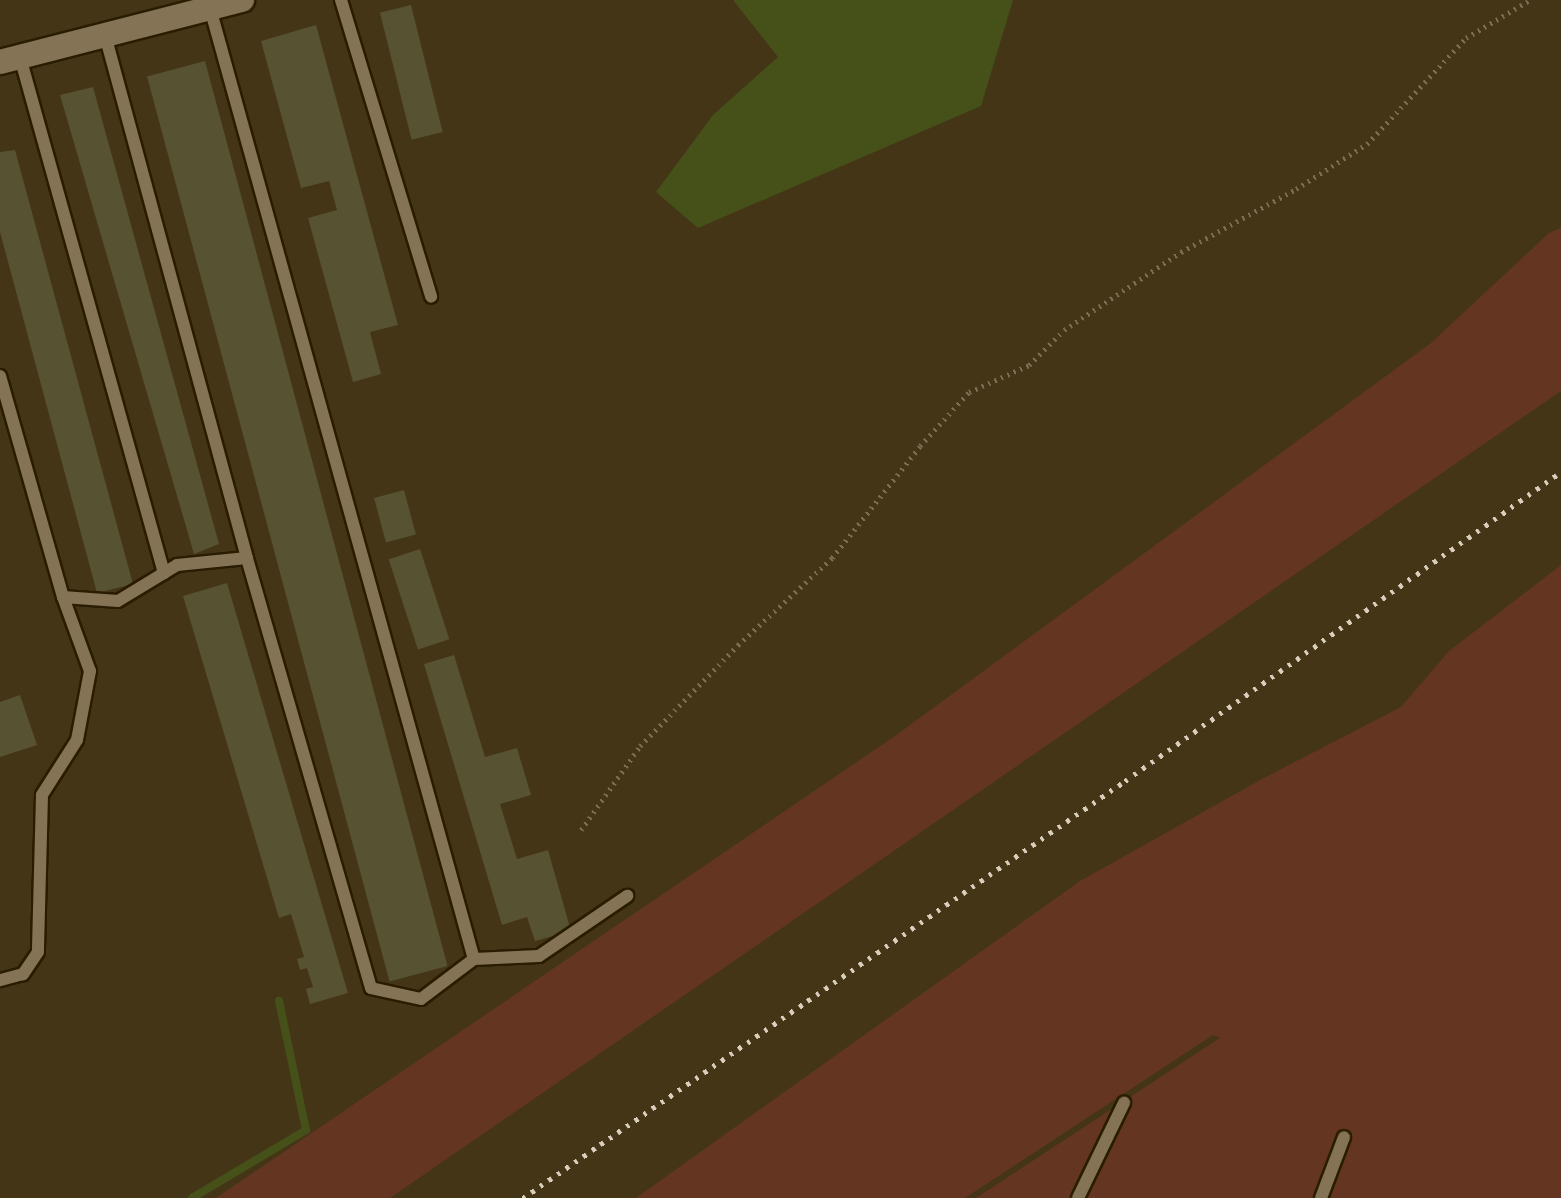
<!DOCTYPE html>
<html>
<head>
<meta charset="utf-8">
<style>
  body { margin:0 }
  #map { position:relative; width:1561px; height:1198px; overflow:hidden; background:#443517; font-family:Overpass,sans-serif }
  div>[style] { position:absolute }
  .green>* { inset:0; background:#643622 }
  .water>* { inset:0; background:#455118 }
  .stream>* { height:8px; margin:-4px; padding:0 4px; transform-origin:4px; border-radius:4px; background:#455118 }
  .building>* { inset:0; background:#575232; transform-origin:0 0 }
  .path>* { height:4.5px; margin-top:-2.25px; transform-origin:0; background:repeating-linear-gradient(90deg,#7b6d54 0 2px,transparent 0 7px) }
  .roads { filter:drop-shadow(2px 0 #2a1c00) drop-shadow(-2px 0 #2a1c00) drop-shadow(0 2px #2a1c00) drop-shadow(0 -2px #2a1c00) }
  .lane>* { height:12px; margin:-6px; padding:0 6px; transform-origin:6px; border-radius:6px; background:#847354 }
  .street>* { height:24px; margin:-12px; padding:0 12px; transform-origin:12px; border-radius:12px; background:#847354 }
  .rail>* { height:5px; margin-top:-2.5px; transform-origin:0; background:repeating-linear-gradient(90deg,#dacfbd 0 3.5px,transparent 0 10.5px) }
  span { translate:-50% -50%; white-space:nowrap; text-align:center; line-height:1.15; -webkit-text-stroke:7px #443517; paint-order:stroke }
</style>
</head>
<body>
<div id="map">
  <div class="green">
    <div style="clip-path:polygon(1561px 228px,1561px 391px,390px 1198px,216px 1198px,895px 736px,1431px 343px,1549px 233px)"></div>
    <div style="clip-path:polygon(1561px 565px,1561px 1198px,976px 1198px,1220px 1038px,1213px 1035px,965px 1198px,636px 1198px,1080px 881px,1262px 779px,1401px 707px,1449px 651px)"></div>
  </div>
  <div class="water">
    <div style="clip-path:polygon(733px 0,1013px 0,981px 106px,698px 228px,656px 192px,713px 115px,778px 57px)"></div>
  </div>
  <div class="stream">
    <div style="left:192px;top:1198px;width:133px;rotate:-30.8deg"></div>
    <div style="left:306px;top:1130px;width:132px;rotate:-101.8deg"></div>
  </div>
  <div class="building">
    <div style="left:411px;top:5px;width:131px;height:32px;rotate:76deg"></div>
    <div style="clip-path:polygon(316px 25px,398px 325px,370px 332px,381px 374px,353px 382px,308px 218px,337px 210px,329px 181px,301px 188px,261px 41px)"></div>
    <div style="left:205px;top:61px;width:937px;height:60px;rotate:75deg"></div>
    <div style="clip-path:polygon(93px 87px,219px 544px,194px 554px,60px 95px)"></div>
    <div style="clip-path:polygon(15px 150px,133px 584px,97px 593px,0 232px,0 152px)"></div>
    <div style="left:404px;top:490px;width:46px;height:31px;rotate:75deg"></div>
    <div style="left:420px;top:549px;width:95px;height:33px;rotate:72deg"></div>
    <div style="clip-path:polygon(227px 583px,348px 993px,310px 1004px,306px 989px,313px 987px,307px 968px,300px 970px,297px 959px,304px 957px,291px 914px,279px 918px,183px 596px)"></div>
    <div style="clip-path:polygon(454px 655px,485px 757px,517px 748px,531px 795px,500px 804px,517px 859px,548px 850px,571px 931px,535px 941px,527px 917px,502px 925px,424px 664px)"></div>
    <div style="clip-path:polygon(20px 695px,37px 745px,0 757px,0 702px)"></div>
  </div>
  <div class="path">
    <div style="left:581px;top:830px;width:103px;rotate:-54.9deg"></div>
    <div style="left:640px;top:746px;width:141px;rotate:-45.9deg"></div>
    <div style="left:738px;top:645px;width:128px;rotate:-42.8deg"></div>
    <div style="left:832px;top:558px;width:142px;rotate:-51.8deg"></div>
    <div style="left:920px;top:446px;width:73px;rotate:-47.8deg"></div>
    <div style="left:969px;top:392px;width:66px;rotate:-24.2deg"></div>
    <div style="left:1029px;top:365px;width:49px;rotate:-45deg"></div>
    <div style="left:1064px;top:330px;width:141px;rotate:-33.7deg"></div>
    <div style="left:1181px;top:252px;width:131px;rotate:-28.7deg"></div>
    <div style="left:1296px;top:189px;width:84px;rotate:-32.4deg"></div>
    <div style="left:1367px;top:144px;width:145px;rotate:-47deg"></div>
    <div style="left:1466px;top:38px;width:74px;rotate:-30.7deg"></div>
  </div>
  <div class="roads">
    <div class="lane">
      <div style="left:341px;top:0;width:310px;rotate:73.1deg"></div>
      <div style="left:210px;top:8px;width:987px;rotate:74.49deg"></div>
      <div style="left:474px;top:959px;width:66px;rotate:143deg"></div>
      <div style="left:421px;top:999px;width:51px;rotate:-167.6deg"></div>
      <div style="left:371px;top:988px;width:448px;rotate:-106.1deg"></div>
      <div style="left:20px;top:57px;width:536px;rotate:74.41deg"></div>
      <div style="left:0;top:376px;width:230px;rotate:74.1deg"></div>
      <div style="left:63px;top:597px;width:79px;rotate:70deg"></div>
      <div style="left:90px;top:671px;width:70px;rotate:100.7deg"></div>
      <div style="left:77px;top:740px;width:65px;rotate:122.5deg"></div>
      <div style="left:42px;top:795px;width:157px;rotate:91.5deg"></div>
      <div style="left:38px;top:952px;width:27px;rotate:124deg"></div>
      <div style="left:23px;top:974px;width:24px;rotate:165deg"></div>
      <div style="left:63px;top:597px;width:55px;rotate:4.2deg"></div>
      <div style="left:118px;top:601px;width:69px;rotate:-31.4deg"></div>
      <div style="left:177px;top:565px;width:70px;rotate:-5.7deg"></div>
      <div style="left:247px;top:558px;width:542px;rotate:-105.19deg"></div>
      <div style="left:474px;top:959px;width:65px;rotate:-2.6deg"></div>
      <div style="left:539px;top:956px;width:107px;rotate:-34.3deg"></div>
      <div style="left:1078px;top:1198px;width:106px;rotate:-64.2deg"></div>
      <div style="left:1321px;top:1198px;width:65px;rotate:-69.3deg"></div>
    </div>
    <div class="street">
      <div style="left:0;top:62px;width:250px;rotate:-14.4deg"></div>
    </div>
  </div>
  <div class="rail">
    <div style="left:523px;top:1198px;width:732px;rotate:-34.71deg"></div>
    <div style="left:1125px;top:781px;width:534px;rotate:-35.33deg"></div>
  </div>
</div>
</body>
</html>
